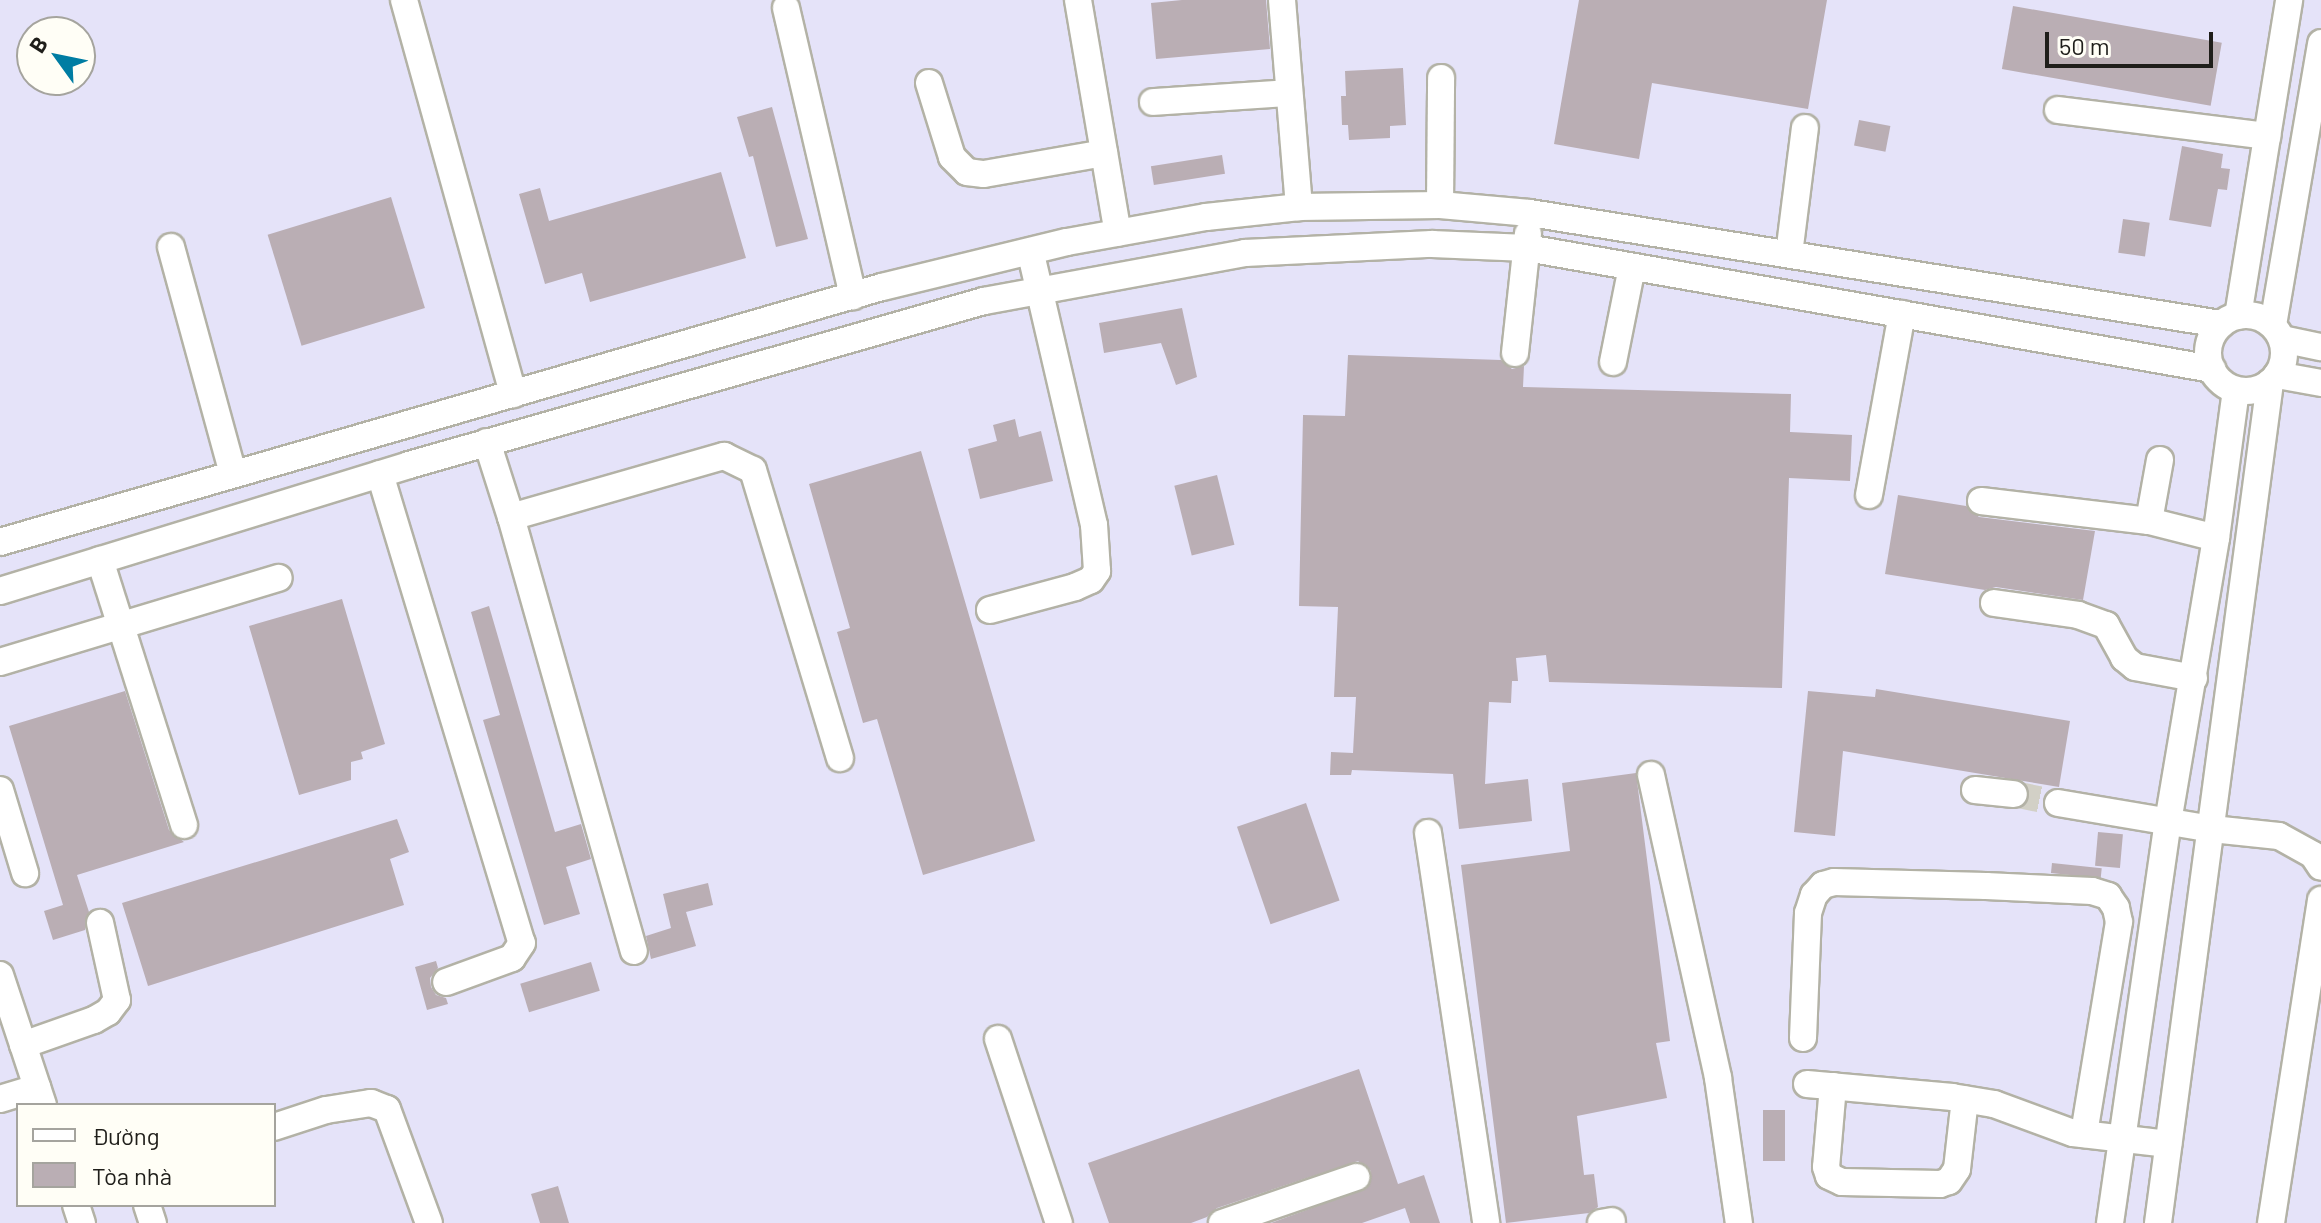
<!DOCTYPE html>
<html>
<head>
<meta charset="utf-8">
<style>
  body { margin:0 }
  #map { position:relative; width:2321px; height:1223px; overflow:hidden; background:#f2f0e4; font-family:Barlow,sans-serif }
  div>[style] { position:absolute }
  .industrial>* { inset:0; background:#e5e3f9 }
  .building>* { inset:0; background:#baaeb4; transform-origin:0 0 }
  .minor-tunnel>* { height:26px; margin-top:-13px; transform-origin:0; background:repeating-linear-gradient(90deg,#d2d0c6 0 26px,transparent 0 39px) }
  .roads { filter:drop-shadow(2px 0 #b3b2a6) drop-shadow(-2px 0 #b3b2a6) drop-shadow(0 2px #b3b2a6) drop-shadow(0 -2px #b3b2a6) }
  .minor>* { height:26px; margin:-13px; padding:0 13px; transform-origin:13px; border-radius:13px; background:#fff }
  .minor>.ring { margin:-13px; padding:0; box-sizing:content-box; background:none; border:26px solid #fff; border-radius:50% }
  span { translate:-50% -50%; white-space:nowrap; text-align:center; line-height:1.15; -webkit-text-stroke:8px #fffef6; paint-order:stroke }
  .legend { position:absolute; left:16px; top:1103px; width:260px; height:104px; box-sizing:border-box; background:#fffef6; border:2px solid #a5a49e; margin:0; padding:10px 14px; list-style:none; font-size:24px; color:#1f1e1a }
  .legend li { display:flex; align-items:center; gap:16px; height:40px }
  .legend b { width:40px; border:2px solid #a5a49e }
  .north { position:absolute; left:16px; top:16px; width:80px; height:80px; box-sizing:border-box; background:#fffef6; border:2px solid #a5a49e; border-radius:50%; rotate:303deg; font-size:22px; font-weight:700; line-height:32px; text-align:center; color:#1f1e1a }
  .north::after { content:''; display:block; margin:auto; width:28px; height:36px; background:#007da3; clip-path:polygon(50% 0,100% 100%,50% 72%,0 100%) }
  .scale { position:absolute; left:2045px; top:32px; width:168px; height:36px; box-sizing:border-box; border:4px solid #1f1e1a; border-top:0; padding-left:10px; font-size:24px; line-height:28px; white-space:nowrap; color:#1f1e1a; -webkit-text-stroke:6px #fffef6; paint-order:stroke }
</style>
</head>
<body>
<div id="map">
  <div class="industrial">
    <div style="clip-path:polygon(evenodd,0 0,2321px 0,2321px 1223px,0 1223px,0 0,32px 32px,80px 32px,80px 80px,32px 80px,32px 32px,0 0,18px 1105px,274px 1105px,274px 1205px,18px 1205px,18px 1105px)"></div>
  </div>
  <div class="building">
    <div style="clip-path:polygon(1182px 0,1266px 0,1270px 49px,1156px 59px,1151px 3px)"></div>
    <div style="clip-path:polygon(1579px 0,1827px 0,1808px 109px,1652px 83px,1639px 159px,1554px 144px)"></div>
    <div style="left:2013px;top:6px;width:212px;height:64px;rotate:10deg"></div>
    <div style="clip-path:polygon(1403px 68px,1406px 125px,1390px 126px,1390px 138px,1349px 140px,1348px 125px,1342px 125px,1341px 96px,1346px 96px,1345px 71px)"></div>
    <div style="clip-path:polygon(772px 107px,808px 239px,776px 247px,753px 156px,749px 157px,737px 117px)"></div>
    <div style="left:1859px;top:120px;width:32px;height:26px;rotate:11deg"></div>
    <div style="clip-path:polygon(2182px 146px,2223px 154px,2221px 168px,2230px 169px,2227px 190px,2218px 189px,2211px 227px,2169px 220px)"></div>
    <div style="left:1222px;top:155px;width:19px;height:72px;rotate:81deg"></div>
    <div style="clip-path:polygon(721px 172px,746px 258px,590px 302px,582px 273px,545px 284px,519px 194px,540px 188px,549px 221px)"></div>
    <div style="left:391px;top:197px;width:116px;height:129px;rotate:73deg"></div>
    <div style="left:2123px;top:219px;width:27px;height:34px;rotate:8deg"></div>
    <div style="clip-path:polygon(1182px 308px,1197px 377px,1176px 385px,1161px 343px,1104px 353px,1099px 323px)"></div>
    <div style="clip-path:polygon(1348px 355px,1501px 360px,1512px 369px,1524px 366px,1523px 387px,1791px 394px,1790px 432px,1852px 435px,1850px 481px,1789px 478px,1782px 688px,1549px 682px,1546px 655px,1516px 658px,1518px 681px,1512px 681px,1511px 703px,1489px 702px,1485px 784px,1528px 779px,1532px 821px,1459px 829px,1453px 774px,1352px 770px,1351px 775px,1330px 775px,1331px 752px,1353px 753px,1356px 697px,1334px 697px,1338px 607px,1299px 606px,1303px 415px,1345px 416px)"></div>
    <div style="clip-path:polygon(1015px 419px,1019px 437px,1041px 431px,1053px 481px,980px 499px,968px 449px,997px 441px,993px 425px)"></div>
    <div style="clip-path:polygon(921px 451px,1035px 841px,923px 875px,877px 719px,863px 723px,837px 632px,850px 628px,809px 484px)"></div>
    <div style="left:1217px;top:475px;width:72px;height:44px;rotate:76deg"></div>
    <div style="clip-path:polygon(1898px 495px,1966px 506px,1979px 517px,2095px 531px,2083px 600px,1996px 587px,1985px 590px,1885px 574px)"></div>
    <div style="clip-path:polygon(342px 599px,385px 744px,361px 752px,363px 759px,351px 762px,351px 780px,299px 795px,249px 626px)"></div>
    <div style="clip-path:polygon(489px 606px,555px 832px,581px 824px,591px 859px,566px 867px,580px 914px,544px 925px,483px 720px,500px 715px,471px 612px)"></div>
    <div style="clip-path:polygon(1876px 689px,2070px 721px,2059px 787px,1843px 751px,1835px 836px,1794px 832px,1808px 691px,1875px 697px)"></div>
    <div style="clip-path:polygon(125px 691px,169px 830px,184px 842px,77px 875px,89px 912px,85px 930px,53px 940px,44px 911px,63px 905px,9px 726px)"></div>
    <div style="clip-path:polygon(1636px 773px,1670px 1041px,1656px 1043px,1667px 1098px,1577px 1116px,1584px 1175px,1594px 1174px,1598px 1207px,1589px 1213px,1506px 1223px,1461px 865px,1570px 851px,1562px 783px)"></div>
    <div style="left:1306px;top:803px;width:103px;height:73px;rotate:71deg"></div>
    <div style="clip-path:polygon(397px 819px,409px 852px,390px 859px,404px 905px,148px 986px,122px 903px)"></div>
    <div style="left:2098px;top:832px;width:25px;height:34px;rotate:5deg"></div>
    <div style="left:2052px;top:863px;width:50px;height:10px;rotate:6deg"></div>
    <div style="clip-path:polygon(708px 883px,713px 905px,686px 912px,696px 946px,651px 959px,646px 936px,671px 928px,663px 894px)"></div>
    <div style="clip-path:polygon(436px 961px,438px 968px,430px 978px,431px 987px,436px 995px,446px 998px,448px 1004px,427px 1010px,415px 967px)"></div>
    <div style="left:591px;top:962px;width:30px;height:74px;rotate:73deg"></div>
    <div style="clip-path:polygon(1359px 1069px,1398px 1184px,1424px 1175px,1440px 1223px,1410px 1223px,1405px 1208px,1362px 1223px,1271px 1223px,1367px 1188px,1371px 1171px,1358px 1161px,1217px 1208px,1207px 1217px,1191px 1223px,1109px 1223px,1088px 1163px)"></div>
    <div style="left:1763px;top:1110px;width:22px;height:51px"></div>
    <div style="clip-path:polygon(558px 1186px,569px 1223px,540px 1223px,531px 1194px)"></div>
  </div>
  <div class="minor-tunnel">
    <div style="left:2014px;top:794px;width:45px;rotate:11.6deg"></div>
  </div>
  <div class="roads">
    <div class="minor">
      <div style="left:404px;top:0;width:409px;rotate:74.5deg"></div>
      <div style="left:1078px;top:0;width:236px;rotate:80.3deg"></div>
      <div style="left:1282px;top:0;width:208px;rotate:85.3deg"></div>
      <div style="left:786px;top:8px;width:296px;rotate:76.9deg"></div>
      <div style="left:929px;top:83px;width:77px;rotate:72.7deg"></div>
      <div style="left:952px;top:157px;width:21px;rotate:45deg"></div>
      <div style="left:967px;top:172px;width:17px;rotate:7deg"></div>
      <div style="left:984px;top:174px;width:122px;rotate:-9.9deg"></div>
      <div style="left:1153px;top:102px;width:136px;rotate:-3.8deg"></div>
      <div style="left:2058px;top:110px;width:211px;rotate:7.1deg"></div>
      <div style="left:1440px;top:205px;width:127px;rotate:-89.5deg"></div>
      <div style="left:171px;top:247px;width:235px;rotate:74.7deg"></div>
      <div style="left:1789px;top:254px;width:127px;rotate:-82.8deg"></div>
      <div class="ring" style="left:2208px;top:315px;width:50px;height:50px"></div>
      <div style="left:2238px;top:316px;width:320px;rotate:-80.8deg"></div>
      <div style="left:2273px;top:325px;width:286px;rotate:-80.3deg"></div>
      <div style="left:2282px;top:339px;width:40px;rotate:12deg"></div>
      <div style="left:1515px;top:353px;width:120px;rotate:-83.8deg"></div>
      <div style="left:1613px;top:362px;width:97px;rotate:-78.7deg"></div>
      <div style="left:2277px;top:375px;width:45px;rotate:10.3deg"></div>
      <div style="left:487px;top:442px;width:79px;rotate:72.3deg"></div>
      <div style="left:511px;top:517px;width:222px;rotate:-16deg"></div>
      <div style="left:724px;top:456px;width:32px;rotate:26deg"></div>
      <div style="left:753px;top:470px;width:301px;rotate:73.2deg"></div>
      <div style="left:380px;top:474px;width:490px;rotate:73.2deg"></div>
      <div style="left:522px;top:943px;width:18px;rotate:124deg"></div>
      <div style="left:512px;top:958px;width:70px;rotate:160deg"></div>
      <div style="left:1869px;top:495px;width:184px;rotate:-79.7deg"></div>
      <div style="left:1981px;top:501px;width:169px;rotate:6.8deg"></div>
      <div style="left:2149px;top:521px;width:69px;rotate:14.2deg"></div>
      <div style="left:511px;top:517px;width:451px;rotate:74.2deg"></div>
      <div style="left:2149px;top:521px;width:62px;rotate:-79.8deg"></div>
      <div style="left:0;top:542px;width:918px;rotate:-16.13deg"></div>
      <div style="left:882px;top:287px;width:190px;rotate:-13.7deg"></div>
      <div style="left:1067px;top:242px;width:141px;rotate:-10.2deg"></div>
      <div style="left:1206px;top:217px;width:94px;rotate:-6.1deg"></div>
      <div style="left:1299px;top:207px;width:141px;rotate:-0.8deg"></div>
      <div style="left:1440px;top:205px;width:90px;rotate:5.1deg"></div>
      <div style="left:1530px;top:213px;width:700px;rotate:9.13deg"></div>
      <div style="left:100px;top:560px;width:278px;rotate:72.4deg"></div>
      <div style="left:0;top:591px;width:428px;rotate:-17.1deg"></div>
      <div style="left:409px;top:465px;width:598px;rotate:-15.92deg"></div>
      <div style="left:984px;top:301px;width:265px;rotate:-10.4deg"></div>
      <div style="left:1245px;top:253px;width:187px;rotate:-2.8deg"></div>
      <div style="left:1432px;top:244px;width:95px;rotate:2.4deg"></div>
      <div style="left:1527px;top:248px;width:696px;rotate:10.02deg"></div>
      <div style="left:1994px;top:603px;width:85px;rotate:8.1deg"></div>
      <div style="left:2078px;top:615px;width:30px;rotate:20deg"></div>
      <div style="left:2106px;top:625px;width:38px;rotate:61deg"></div>
      <div style="left:2124px;top:658px;width:14px;rotate:39deg"></div>
      <div style="left:2135px;top:667px;width:60px;rotate:10.6deg"></div>
      <div style="left:990px;top:610px;width:88px;rotate:-15.1deg"></div>
      <div style="left:1075px;top:587px;width:17px;rotate:-24deg"></div>
      <div style="left:1091px;top:580px;width:11px;rotate:-56deg"></div>
      <div style="left:1097px;top:571px;width:46px;rotate:-93.7deg"></div>
      <div style="left:1094px;top:525px;width:281px;rotate:-103.1deg"></div>
      <div style="left:0;top:662px;width:291px;rotate:-16.8deg"></div>
      <div style="left:1651px;top:775px;width:310px;rotate:77.5deg"></div>
      <div style="left:1718px;top:1078px;width:147px;rotate:81.8deg"></div>
      <div style="left:0;top:790px;width:87px;rotate:73.2deg"></div>
      <div style="left:1975px;top:790px;width:39px;rotate:6deg"></div>
      <div style="left:2058px;top:803px;width:156px;rotate:9.6deg"></div>
      <div style="left:2212px;top:829px;width:67px;rotate:6deg"></div>
      <div style="left:2279px;top:836px;width:39px;rotate:29deg"></div>
      <div style="left:2313px;top:855px;width:14px;rotate:56deg"></div>
      <div style="left:1428px;top:833px;width:394px;rotate:81.5deg"></div>
      <div style="left:0;top:975px;width:137px;rotate:71.7deg"></div>
      <div style="left:1803px;top:1038px;width:125px;rotate:-87.7deg"></div>
      <div style="left:1808px;top:913px;width:19px;rotate:-72deg"></div>
      <div style="left:1814px;top:895px;width:13px;rotate:-48deg"></div>
      <div style="left:1823px;top:885px;width:11px;rotate:-15deg"></div>
      <div style="left:1834px;top:882px;width:152px;rotate:1.5deg"></div>
      <div style="left:1986px;top:886px;width:106px;rotate:2.7deg"></div>
      <div style="left:2092px;top:891px;width:17px;rotate:17deg"></div>
      <div style="left:2108px;top:896px;width:14px;rotate:56deg"></div>
      <div style="left:2116px;top:908px;width:14px;rotate:78deg"></div>
      <div style="left:2119px;top:922px;width:215px;rotate:99.4deg"></div>
      <div style="left:998px;top:1039px;width:194px;rotate:71.7deg"></div>
      <div style="left:23px;top:1045px;width:75px;rotate:-19.4deg"></div>
      <div style="left:94px;top:1020px;width:16px;rotate:-30deg"></div>
      <div style="left:108px;top:1012px;width:15px;rotate:-53deg"></div>
      <div style="left:117px;top:1000px;width:79px;rotate:-102.4deg"></div>
      <div style="left:1807px;top:1084px;width:146px;rotate:5.1deg"></div>
      <div style="left:1952px;top:1097px;width:43px;rotate:9.5deg"></div>
      <div style="left:1994px;top:1104px;width:84px;rotate:20.2deg"></div>
      <div style="left:2073px;top:1133px;width:96px;rotate:6.6deg"></div>
      <div style="left:1833px;top:1086px;width:81px;rotate:94.9deg"></div>
      <div style="left:1826px;top:1167px;width:9px;rotate:72deg"></div>
      <div style="left:1829px;top:1176px;width:14px;rotate:25deg"></div>
      <div style="left:1842px;top:1182px;width:98px;rotate:1.2deg"></div>
      <div style="left:1940px;top:1184px;width:9px;rotate:-18deg"></div>
      <div style="left:1949px;top:1181px;width:14px;rotate:-56deg"></div>
      <div style="left:1957px;top:1169px;width:70px;rotate:-83.5deg"></div>
      <div style="left:0;top:1099px;width:39px;rotate:-17deg"></div>
      <div style="left:274px;top:1127px;width:55px;rotate:-18.1deg"></div>
      <div style="left:326px;top:1110px;width:46px;rotate:-8.8deg"></div>
      <div style="left:371px;top:1103px;width:17px;rotate:21deg"></div>
      <div style="left:387px;top:1109px;width:121px;rotate:69.8deg"></div>
      <div style="left:76px;top:1205px;width:19px;rotate:72deg"></div>
      <div style="left:147px;top:1205px;width:19px;rotate:72deg"></div>
      <div style="left:1222px;top:1223px;width:142px;rotate:-18.9deg"></div>
      <div style="left:1601px;top:1223px;width:11px;rotate:-10deg"></div>
      <div style="left:2110px;top:1223px;width:405px;rotate:-81.8deg"></div>
      <div style="left:2168px;top:822px;width:288px;rotate:-80.4deg"></div>
      <div style="left:2216px;top:538px;width:149px;rotate:-82.3deg"></div>
      <div style="left:2158px;top:1223px;width:848px;rotate:-82.41deg"></div>
      <div style="left:2271px;top:1223px;width:327px;rotate:-81.2deg"></div>
    </div>
  </div>
  <ul class="legend">
  <li><b style="height:10px;background:#fff"></b>Đường</li>
  <li><b style="height:22px;background:#baaeb4"></b>Tòa nhà</li>
  </ul>
  <div class="north">B</div>
  <div class="scale">50 m</div>
</div>
</body>
</html>
